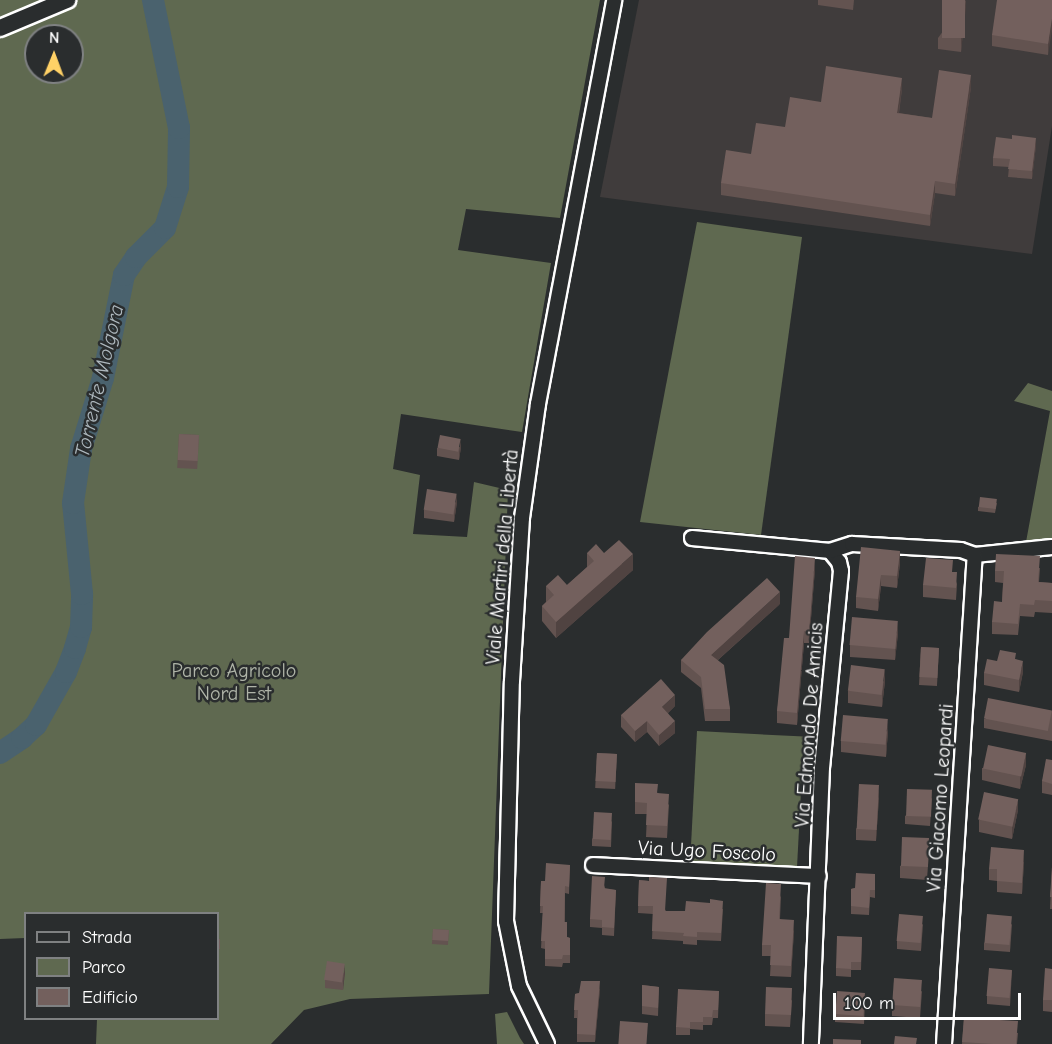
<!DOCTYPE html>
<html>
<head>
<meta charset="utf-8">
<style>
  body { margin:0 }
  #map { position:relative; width:1052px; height:1044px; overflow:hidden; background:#2a2d2e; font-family:"Comic Neue",sans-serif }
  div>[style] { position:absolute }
  .built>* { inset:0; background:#403c3c }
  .green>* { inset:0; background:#5f6950; transform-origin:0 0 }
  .river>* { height:22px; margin:-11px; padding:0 11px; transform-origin:11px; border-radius:11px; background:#4a626e }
  .roads { filter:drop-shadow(2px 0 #fff) drop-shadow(-2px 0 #fff) drop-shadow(0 2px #fff) drop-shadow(0 -2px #fff) }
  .minor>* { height:14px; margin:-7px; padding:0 7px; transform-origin:7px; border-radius:7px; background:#2a2d2e }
  .major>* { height:16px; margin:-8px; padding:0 8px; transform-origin:8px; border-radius:8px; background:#2a2d2e }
  .wall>* { inset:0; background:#635350; transform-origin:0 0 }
  .shaded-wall>* { inset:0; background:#504341 }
  .building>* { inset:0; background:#73605d; transform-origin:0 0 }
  span { translate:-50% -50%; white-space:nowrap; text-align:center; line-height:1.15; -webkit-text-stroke:5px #2a2d2e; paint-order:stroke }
  .street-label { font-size:20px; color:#fff }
  .park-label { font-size:20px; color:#afb4a8 }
  .water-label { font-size:21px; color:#aeb8be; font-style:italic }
  .legend { position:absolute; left:24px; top:912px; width:195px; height:108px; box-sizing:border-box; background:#2a2d2e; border:2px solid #7f8182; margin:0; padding:8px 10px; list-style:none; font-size:18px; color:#fff }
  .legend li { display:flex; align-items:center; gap:12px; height:30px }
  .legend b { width:30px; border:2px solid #7f8182 }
  .north { position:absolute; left:24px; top:24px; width:60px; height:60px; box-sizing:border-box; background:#2a2d2e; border:2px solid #7f8182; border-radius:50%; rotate:1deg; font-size:16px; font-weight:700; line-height:24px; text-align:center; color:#fff }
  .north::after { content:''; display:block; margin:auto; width:21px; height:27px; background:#ffd166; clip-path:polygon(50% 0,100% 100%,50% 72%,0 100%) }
  .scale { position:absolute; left:833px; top:993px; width:188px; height:27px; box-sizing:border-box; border:3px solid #fff; border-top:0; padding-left:8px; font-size:18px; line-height:21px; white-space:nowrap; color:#fff; -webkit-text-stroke:4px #2a2d2e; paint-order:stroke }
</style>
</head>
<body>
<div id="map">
  <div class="built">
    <div style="clip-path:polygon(639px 0,1052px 0,1052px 126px,1032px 254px,600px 197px)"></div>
  </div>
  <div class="green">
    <div style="clip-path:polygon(evenodd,0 0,600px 0,560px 218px,466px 209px,458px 250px,551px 263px,522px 432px,401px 414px,393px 469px,420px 475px,413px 534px,467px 537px,474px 482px,508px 490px,489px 994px,350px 999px,304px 1010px,271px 1044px,96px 1044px,97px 1019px,218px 1018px,218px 914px,26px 914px,25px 938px,0 939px,0 0,36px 36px,72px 36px,72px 72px,36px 72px,36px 36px)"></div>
    <div style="clip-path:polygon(697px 222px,802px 237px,761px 535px,640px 522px)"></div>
    <div style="clip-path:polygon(1028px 383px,1052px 391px,1052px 538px,1026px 542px,1050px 411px,1014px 401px)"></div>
    <div style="left:697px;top:731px;width:107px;height:131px;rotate:3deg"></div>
    <div style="clip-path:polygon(507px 1012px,520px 1038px,524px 1044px,497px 1044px,495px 1014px)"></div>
  </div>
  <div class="river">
    <div style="left:0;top:753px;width:27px;rotate:-34deg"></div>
    <div style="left:22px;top:738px;width:19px;rotate:-43deg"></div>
    <div style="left:36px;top:725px;width:61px;rotate:-60.5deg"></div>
    <div style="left:66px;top:672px;width:26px;rotate:-69deg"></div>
    <div style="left:75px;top:648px;width:22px;rotate:-74deg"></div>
    <div style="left:81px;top:627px;width:33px;rotate:-88deg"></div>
    <div style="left:82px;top:594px;width:91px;rotate:-95.6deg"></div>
    <div style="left:73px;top:503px;width:55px;rotate:-81.6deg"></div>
    <div style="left:81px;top:449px;width:74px;rotate:-72.8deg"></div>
    <div style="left:103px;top:378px;width:105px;rotate:-78.5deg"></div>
    <div style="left:124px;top:275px;width:22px;rotate:-56deg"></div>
    <div style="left:136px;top:257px;width:41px;rotate:-45deg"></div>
    <div style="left:165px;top:228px;width:43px;rotate:-72.4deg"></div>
    <div style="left:178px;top:187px;width:59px;rotate:-89deg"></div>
    <div style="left:179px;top:128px;width:131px;rotate:-101.5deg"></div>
  </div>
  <div class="roads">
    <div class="minor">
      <div style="left:692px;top:538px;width:139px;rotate:5.4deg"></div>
      <div style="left:830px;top:551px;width:14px;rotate:51deg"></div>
      <div style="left:839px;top:562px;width:9px;rotate:77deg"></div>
      <div style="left:841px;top:571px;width:197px;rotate:95.5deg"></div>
      <div style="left:822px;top:767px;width:277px;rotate:92.3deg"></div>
      <div style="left:830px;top:551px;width:23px;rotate:-18deg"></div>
      <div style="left:852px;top:544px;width:109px;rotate:3.2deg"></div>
      <div style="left:961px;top:550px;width:15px;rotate:20deg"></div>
      <div style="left:975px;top:555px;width:77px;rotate:-5.9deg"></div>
      <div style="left:593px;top:865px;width:226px;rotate:2.8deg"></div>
      <div style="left:547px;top:1044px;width:64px;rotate:-115.8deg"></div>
      <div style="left:519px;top:986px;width:66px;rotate:-101.3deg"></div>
      <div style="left:506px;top:921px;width:240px;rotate:-88.6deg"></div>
      <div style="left:512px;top:681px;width:163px;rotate:-86.5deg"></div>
      <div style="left:522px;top:518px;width:115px;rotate:-82deg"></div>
      <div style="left:538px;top:404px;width:411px;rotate:-79.3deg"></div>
      <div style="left:944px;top:1044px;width:490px;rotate:-86.4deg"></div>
    </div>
    <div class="major">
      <div style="left:0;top:28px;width:73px;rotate:-22.7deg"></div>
    </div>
  </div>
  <div class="wall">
    <div style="clip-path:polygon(818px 0,854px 0,853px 10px,818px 5px)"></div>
    <div style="clip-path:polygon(966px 0,961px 52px,938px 49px,938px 38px)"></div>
    <div style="clip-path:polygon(1052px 0,1048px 55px,992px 46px,992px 35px)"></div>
    <div style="clip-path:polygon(971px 87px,955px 196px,935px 193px,930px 226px,721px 195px,721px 183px,751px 154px,785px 127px,821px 102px,902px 89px,899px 113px,932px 118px)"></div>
    <div style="clip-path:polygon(1012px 139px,1036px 145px,1032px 179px,1008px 177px,1009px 167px,993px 166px,993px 158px)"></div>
    <div style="left:179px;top:434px;width:20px;height:34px;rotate:3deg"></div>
    <div style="clip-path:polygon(461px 447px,459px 460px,437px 456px,437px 448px)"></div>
    <div style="clip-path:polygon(457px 502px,454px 522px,424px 518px,424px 510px)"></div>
    <div style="clip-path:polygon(997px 503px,995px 513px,978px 511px,978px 507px)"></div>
    <div style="clip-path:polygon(900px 551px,900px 563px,897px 588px,881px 586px,878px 611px,856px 608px,856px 597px)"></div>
    <div style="clip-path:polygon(587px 553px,604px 553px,633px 570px,556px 638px,542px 621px,542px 606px,546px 602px,546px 586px,567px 585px,587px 567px)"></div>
    <div style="clip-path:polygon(1040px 568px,1039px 582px,1052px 583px,1052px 613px,1035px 612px,1034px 617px,1020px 616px,1018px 635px,992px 634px,992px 622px,1002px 602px,1003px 583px,995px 582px,995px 571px)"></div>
    <div style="clip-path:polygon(815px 569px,809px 643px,804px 643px,797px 725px,777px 723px,777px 711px,789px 638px)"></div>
    <div style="clip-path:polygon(953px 572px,957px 584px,956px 600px,923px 597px,923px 585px)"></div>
    <div style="clip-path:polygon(780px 604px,718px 660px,730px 709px,730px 721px,705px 721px,701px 688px,681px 672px,681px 660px)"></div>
    <div style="clip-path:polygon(898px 633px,895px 660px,850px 657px,850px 645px)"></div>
    <div style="left:921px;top:647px;width:18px;height:38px;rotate:3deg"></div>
    <div style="clip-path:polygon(1016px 659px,1023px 672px,1019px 692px,984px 685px,984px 673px,997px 661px)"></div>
    <div style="clip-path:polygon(885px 681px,882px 707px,848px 703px,848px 691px)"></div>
    <div style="clip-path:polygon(675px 706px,668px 713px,675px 733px,659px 746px,647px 732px,635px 742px,621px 727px,621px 715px)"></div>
    <div style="clip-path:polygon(1052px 711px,1052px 741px,984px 728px,984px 719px)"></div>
    <div style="clip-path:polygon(888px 731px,886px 757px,841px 752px,841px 741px)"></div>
    <div style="left:597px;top:753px;width:20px;height:35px;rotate:3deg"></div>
    <div style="clip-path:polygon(1052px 760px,1052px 795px,1042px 793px,1042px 781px)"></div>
    <div style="clip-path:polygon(1026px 765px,1020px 789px,982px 780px,982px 768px)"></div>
    <div style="clip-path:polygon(635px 783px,658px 793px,669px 805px,667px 838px,646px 837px,647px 814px,635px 814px)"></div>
    <div style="clip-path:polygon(879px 797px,876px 841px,856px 840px,856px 829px)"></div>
    <div style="clip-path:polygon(932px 798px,930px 826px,905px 824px,905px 816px)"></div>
    <div style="clip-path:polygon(1018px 810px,1012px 839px,979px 832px,979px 820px)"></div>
    <div style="clip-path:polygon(612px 821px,611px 847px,592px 846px,592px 839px)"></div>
    <div style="clip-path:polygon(929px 850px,927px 880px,900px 878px,900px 866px)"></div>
    <div style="clip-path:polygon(1024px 862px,1022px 894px,997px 892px,997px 881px,989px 880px,989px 869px)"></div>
    <div style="clip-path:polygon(570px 865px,569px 894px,565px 893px,565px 922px,567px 937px,570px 938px,570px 963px,563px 963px,562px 967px,545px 966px,545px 949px,541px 948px,543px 913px,540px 913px,541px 881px,545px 881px)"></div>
    <div style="clip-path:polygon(1052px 867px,1052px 909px,1050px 909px)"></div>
    <div style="clip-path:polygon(875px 874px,875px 898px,870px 897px,869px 915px,851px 914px,851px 889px,855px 888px)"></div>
    <div style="clip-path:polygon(639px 880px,649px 881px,666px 911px,685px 911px,723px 909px,721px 941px,697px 940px,697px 945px,683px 944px,683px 941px,652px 939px,653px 914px,638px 913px)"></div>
    <div style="clip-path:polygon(605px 885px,605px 889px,616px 890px,614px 936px,602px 935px,602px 928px,590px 927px,590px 919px)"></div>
    <div style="clip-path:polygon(781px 895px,780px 919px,794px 931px,791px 977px,770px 976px,771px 956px,762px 956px,762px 945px)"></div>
    <div style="clip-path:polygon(923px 924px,921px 951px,897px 949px,897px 941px)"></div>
    <div style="clip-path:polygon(1012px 924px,1010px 952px,984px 950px,984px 943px)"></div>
    <div style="left:433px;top:929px;width:16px;height:15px;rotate:4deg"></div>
    <div style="clip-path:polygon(862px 937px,861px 970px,851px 970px,851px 977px,836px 976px,836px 968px)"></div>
    <div style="clip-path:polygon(1052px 969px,1052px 1012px,1043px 1011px,1043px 1000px)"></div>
    <div style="clip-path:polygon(1012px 970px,1010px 1006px,987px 1004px,987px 996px)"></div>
    <div style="clip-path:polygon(345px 972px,343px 990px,325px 988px,325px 980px)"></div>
    <div style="clip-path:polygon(642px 985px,659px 987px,658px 1016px,642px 1014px)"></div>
    <div style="clip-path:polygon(600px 989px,595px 1042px,577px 1042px,577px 1018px,574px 1018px,575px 994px)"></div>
    <div style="clip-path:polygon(719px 991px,718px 1018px,713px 1018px,712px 1025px,703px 1025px,703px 1030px,690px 1029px,690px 1035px,676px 1035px,676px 1027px)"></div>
    <div style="clip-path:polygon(922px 991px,920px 1018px,892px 1016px,892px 1005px)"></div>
    <div style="clip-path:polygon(792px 1000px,790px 1027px,765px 1026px,765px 1014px)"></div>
    <div style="clip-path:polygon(865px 1001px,864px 1024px,835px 1022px,835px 1014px)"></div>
    <div style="clip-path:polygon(964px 1018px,1018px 1033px,1017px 1044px,962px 1044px)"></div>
  </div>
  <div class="shaded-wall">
    <div style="clip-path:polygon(965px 0,966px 7px,961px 52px,961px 40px)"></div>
    <div style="clip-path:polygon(1052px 19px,1052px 30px,1048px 55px,1048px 44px)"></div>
    <div style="clip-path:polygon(971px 75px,971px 87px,955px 196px,955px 184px)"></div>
    <div style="clip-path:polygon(902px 78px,902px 89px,897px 125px,897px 113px)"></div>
    <div style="clip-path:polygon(1036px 138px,1036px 145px,1032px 179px,1032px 171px)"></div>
    <div style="clip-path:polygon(935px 181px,935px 193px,930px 226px,930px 215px)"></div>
    <div style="clip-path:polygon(461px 439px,461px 447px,459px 460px,459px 452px)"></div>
    <div style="clip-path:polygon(457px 494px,457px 502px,454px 522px,454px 515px)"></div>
    <div style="clip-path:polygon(900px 551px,900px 563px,897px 588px,897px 576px)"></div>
    <div style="clip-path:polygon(633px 554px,633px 570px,556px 638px,556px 622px)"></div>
    <div style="clip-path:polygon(815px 558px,815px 569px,809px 643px,809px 632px)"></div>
    <div style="clip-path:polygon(881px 575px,881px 586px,878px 611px,878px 599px)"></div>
    <div style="clip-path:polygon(780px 592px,780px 604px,711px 666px,711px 655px)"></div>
    <div style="clip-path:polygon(898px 621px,898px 633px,895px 660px,895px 649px)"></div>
    <div style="clip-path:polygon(804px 631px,804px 643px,797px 725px,797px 713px)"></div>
    <div style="clip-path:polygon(1023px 661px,1023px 672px,1019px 692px,1019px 680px)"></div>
    <div style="clip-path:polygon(885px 669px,885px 681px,882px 707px,882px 695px)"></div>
    <div style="clip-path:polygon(675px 695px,675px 706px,662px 718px,662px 707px)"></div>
    <div style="clip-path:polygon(888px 719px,888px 731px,886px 757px,886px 745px)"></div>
    <div style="clip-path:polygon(647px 721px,647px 732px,635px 742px,635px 731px)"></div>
    <div style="clip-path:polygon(675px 721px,675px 733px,659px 746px,659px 735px)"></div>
    <div style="clip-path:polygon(1026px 753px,1026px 765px,1020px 789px,1020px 777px)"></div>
    <div style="clip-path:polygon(879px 785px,879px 797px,876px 841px,876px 830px)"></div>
    <div style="clip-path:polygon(1018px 799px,1018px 810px,1012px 839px,1012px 827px)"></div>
    <div style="clip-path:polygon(1024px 850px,1024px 862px,1022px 894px,1022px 883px)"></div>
    <div style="clip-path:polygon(794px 920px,794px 931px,791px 977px,791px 966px)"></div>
    <div style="clip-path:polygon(345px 964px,345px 972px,343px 990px,343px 983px)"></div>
    <div style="clip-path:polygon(600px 981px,600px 989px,595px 1042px,595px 1035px)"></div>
  </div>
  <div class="building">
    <div style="left:942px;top:0;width:23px;height:38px"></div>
    <div style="clip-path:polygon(997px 0,1052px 0,1052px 19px,1048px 44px,992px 35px)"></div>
    <div style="clip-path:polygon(826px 66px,902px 78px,897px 113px,932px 118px,939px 70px,971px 75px,955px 184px,935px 181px,930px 215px,721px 183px,726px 150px,751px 154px,756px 123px,785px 127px,790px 97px,821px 102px)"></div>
    <div style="clip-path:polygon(1012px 135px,1036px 138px,1032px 171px,1008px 169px,1010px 159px,993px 158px,996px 137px,1012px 139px)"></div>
    <div style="left:179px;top:434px;width:20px;height:26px;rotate:3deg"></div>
    <div style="left:440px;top:435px;width:21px;height:13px;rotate:11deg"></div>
    <div style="left:427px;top:489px;width:30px;height:21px;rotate:9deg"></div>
    <div style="left:980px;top:497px;width:17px;height:10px;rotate:7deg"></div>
    <div style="clip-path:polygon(619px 540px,633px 554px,556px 622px,542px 606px,554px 595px,546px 586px,558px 575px,567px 585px,594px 561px,587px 553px,596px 544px,604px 553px)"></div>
    <div style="clip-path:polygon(861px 547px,900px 551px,897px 576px,881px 575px,878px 599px,856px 597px)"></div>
    <div style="clip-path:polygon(996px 554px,1040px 556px,1038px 582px,1052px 583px,1052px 601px,1035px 600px,1034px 605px,1020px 604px,1018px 624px,992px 622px,994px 601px,1002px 602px,1004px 571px,995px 571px)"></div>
    <div style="clip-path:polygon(795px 556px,815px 558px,809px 632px,804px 631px,797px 713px,777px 711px,784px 638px,789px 638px)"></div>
    <div style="clip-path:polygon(926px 558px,953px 560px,952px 572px,957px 572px,956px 588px,923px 585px)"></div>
    <div style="clip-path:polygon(767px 578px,780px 592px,711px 655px,724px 665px,730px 709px,705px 709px,701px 677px,681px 660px,707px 632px)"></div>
    <div style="left:852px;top:617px;width:46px;height:28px;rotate:5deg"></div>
    <div style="left:921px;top:647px;width:18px;height:30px;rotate:3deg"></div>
    <div style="clip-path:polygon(1000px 650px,1016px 653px,1015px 659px,1023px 661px,1019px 680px,984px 673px,987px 659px,997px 661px)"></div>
    <div style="left:851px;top:665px;width:34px;height:26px;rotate:7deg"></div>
    <div style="clip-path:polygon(661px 679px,675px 695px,662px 707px,675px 721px,659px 735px,647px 721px,635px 731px,621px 715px)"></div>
    <div style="left:988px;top:698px;width:65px;height:21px;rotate:11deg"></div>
    <div style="left:843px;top:715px;width:45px;height:26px;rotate:5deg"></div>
    <div style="left:988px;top:745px;width:39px;height:24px;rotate:12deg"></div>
    <div style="left:597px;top:753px;width:20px;height:28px;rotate:3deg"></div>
    <div style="clip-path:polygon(1046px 759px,1052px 760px,1052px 784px,1042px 781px)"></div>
    <div style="clip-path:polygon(635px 783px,658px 784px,657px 793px,669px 794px,667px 826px,646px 825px,647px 803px,635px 802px)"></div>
    <div style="left:859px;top:784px;width:20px;height:45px;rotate:3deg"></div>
    <div style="left:907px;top:789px;width:25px;height:27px;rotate:2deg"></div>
    <div style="left:984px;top:792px;width:35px;height:28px;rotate:12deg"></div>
    <div style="left:594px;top:812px;width:18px;height:27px;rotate:3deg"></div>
    <div style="left:902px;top:837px;width:27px;height:29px;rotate:2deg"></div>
    <div style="clip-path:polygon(991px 847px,1024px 850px,1022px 883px,997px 881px,997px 869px,989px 869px)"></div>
    <div style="clip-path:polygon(546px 863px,570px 865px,569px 887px,565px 886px,564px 922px,567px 922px,567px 937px,570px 938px,570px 955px,563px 955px,562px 959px,545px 959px,545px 941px,541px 941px,543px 906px,540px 906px,541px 881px,545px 881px)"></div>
    <div style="clip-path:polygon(1052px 867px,1052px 897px,1050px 897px)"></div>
    <div style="clip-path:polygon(856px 873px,875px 874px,875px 890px,870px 890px,869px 908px,851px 906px,851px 889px,855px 888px)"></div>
    <div style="clip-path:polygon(592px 876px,605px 877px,604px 888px,616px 890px,614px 928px,602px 927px,602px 920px,590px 919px)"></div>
    <div style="clip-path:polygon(649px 877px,667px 878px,665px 911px,685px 911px,686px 901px,710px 903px,710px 899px,723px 901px,721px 933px,697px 932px,697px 937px,683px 936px,684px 933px,652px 931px,653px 906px,638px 906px,639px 880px,649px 881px)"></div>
    <div style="clip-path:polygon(766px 883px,781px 884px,779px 919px,794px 920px,791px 966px,770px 965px,771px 945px,762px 945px)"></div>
    <div style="left:899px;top:914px;width:24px;height:27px;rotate:5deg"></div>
    <div style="left:987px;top:914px;width:25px;height:29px;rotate:5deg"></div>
    <div style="left:433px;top:929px;width:16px;height:11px;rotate:4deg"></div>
    <div style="clip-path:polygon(837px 936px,862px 937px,861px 962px,851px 962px,851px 969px,836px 968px)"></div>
    <div style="left:218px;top:939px;width:2px;height:10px"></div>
    <div style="left:327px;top:961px;width:18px;height:19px;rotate:9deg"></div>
    <div style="left:989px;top:968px;width:23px;height:28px;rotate:5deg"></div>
    <div style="clip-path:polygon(1045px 968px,1052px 969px,1052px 1000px,1043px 1000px)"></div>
    <div style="left:894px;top:978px;width:28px;height:27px;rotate:4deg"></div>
    <div style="clip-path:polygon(581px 981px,600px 981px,595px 1035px,577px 1034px,578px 1010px,574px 1010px,575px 994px,579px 993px)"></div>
    <div style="clip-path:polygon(642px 985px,659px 987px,658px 1008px,642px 1006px)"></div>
    <div style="left:766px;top:987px;width:26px;height:27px;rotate:2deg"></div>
    <div style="clip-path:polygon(678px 989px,719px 991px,718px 1010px,713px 1010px,712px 1017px,703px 1017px,703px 1022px,690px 1022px,690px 1028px,676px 1027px)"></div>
    <div style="left:837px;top:991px;width:28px;height:23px;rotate:4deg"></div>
    <div style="clip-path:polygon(964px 1018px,1018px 1021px,1016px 1044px,993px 1044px,962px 1042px)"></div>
    <div style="left:620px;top:1021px;width:28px;height:23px;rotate:4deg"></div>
    <div style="clip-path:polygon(895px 1036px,917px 1038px,916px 1044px,894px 1044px)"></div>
    <div style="clip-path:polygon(833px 1039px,861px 1040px,861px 1044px,833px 1044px)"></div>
  </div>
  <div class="street-label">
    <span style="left:502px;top:557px;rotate:-85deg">Viale Martiri della Libertà</span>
    <span style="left:809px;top:725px;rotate:-86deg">Via Edmondo De Amicis</span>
    <span style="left:940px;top:798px;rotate:-86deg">Via Giacomo Leopardi</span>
    <span style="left:707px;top:851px;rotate:3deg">Via Ugo Foscolo</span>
  </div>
  <div class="park-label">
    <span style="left:234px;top:682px">Parco Agricolo<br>Nord Est</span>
  </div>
  <div class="water-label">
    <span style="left:99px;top:381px;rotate:-77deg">Torrente Molgora</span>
  </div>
  <ul class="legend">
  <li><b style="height:8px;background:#2a2d2e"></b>Strada</li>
  <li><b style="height:16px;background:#5f6950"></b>Parco</li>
  <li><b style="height:16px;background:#73605d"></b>Edificio</li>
  </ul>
  <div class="north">N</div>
  <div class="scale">100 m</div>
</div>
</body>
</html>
